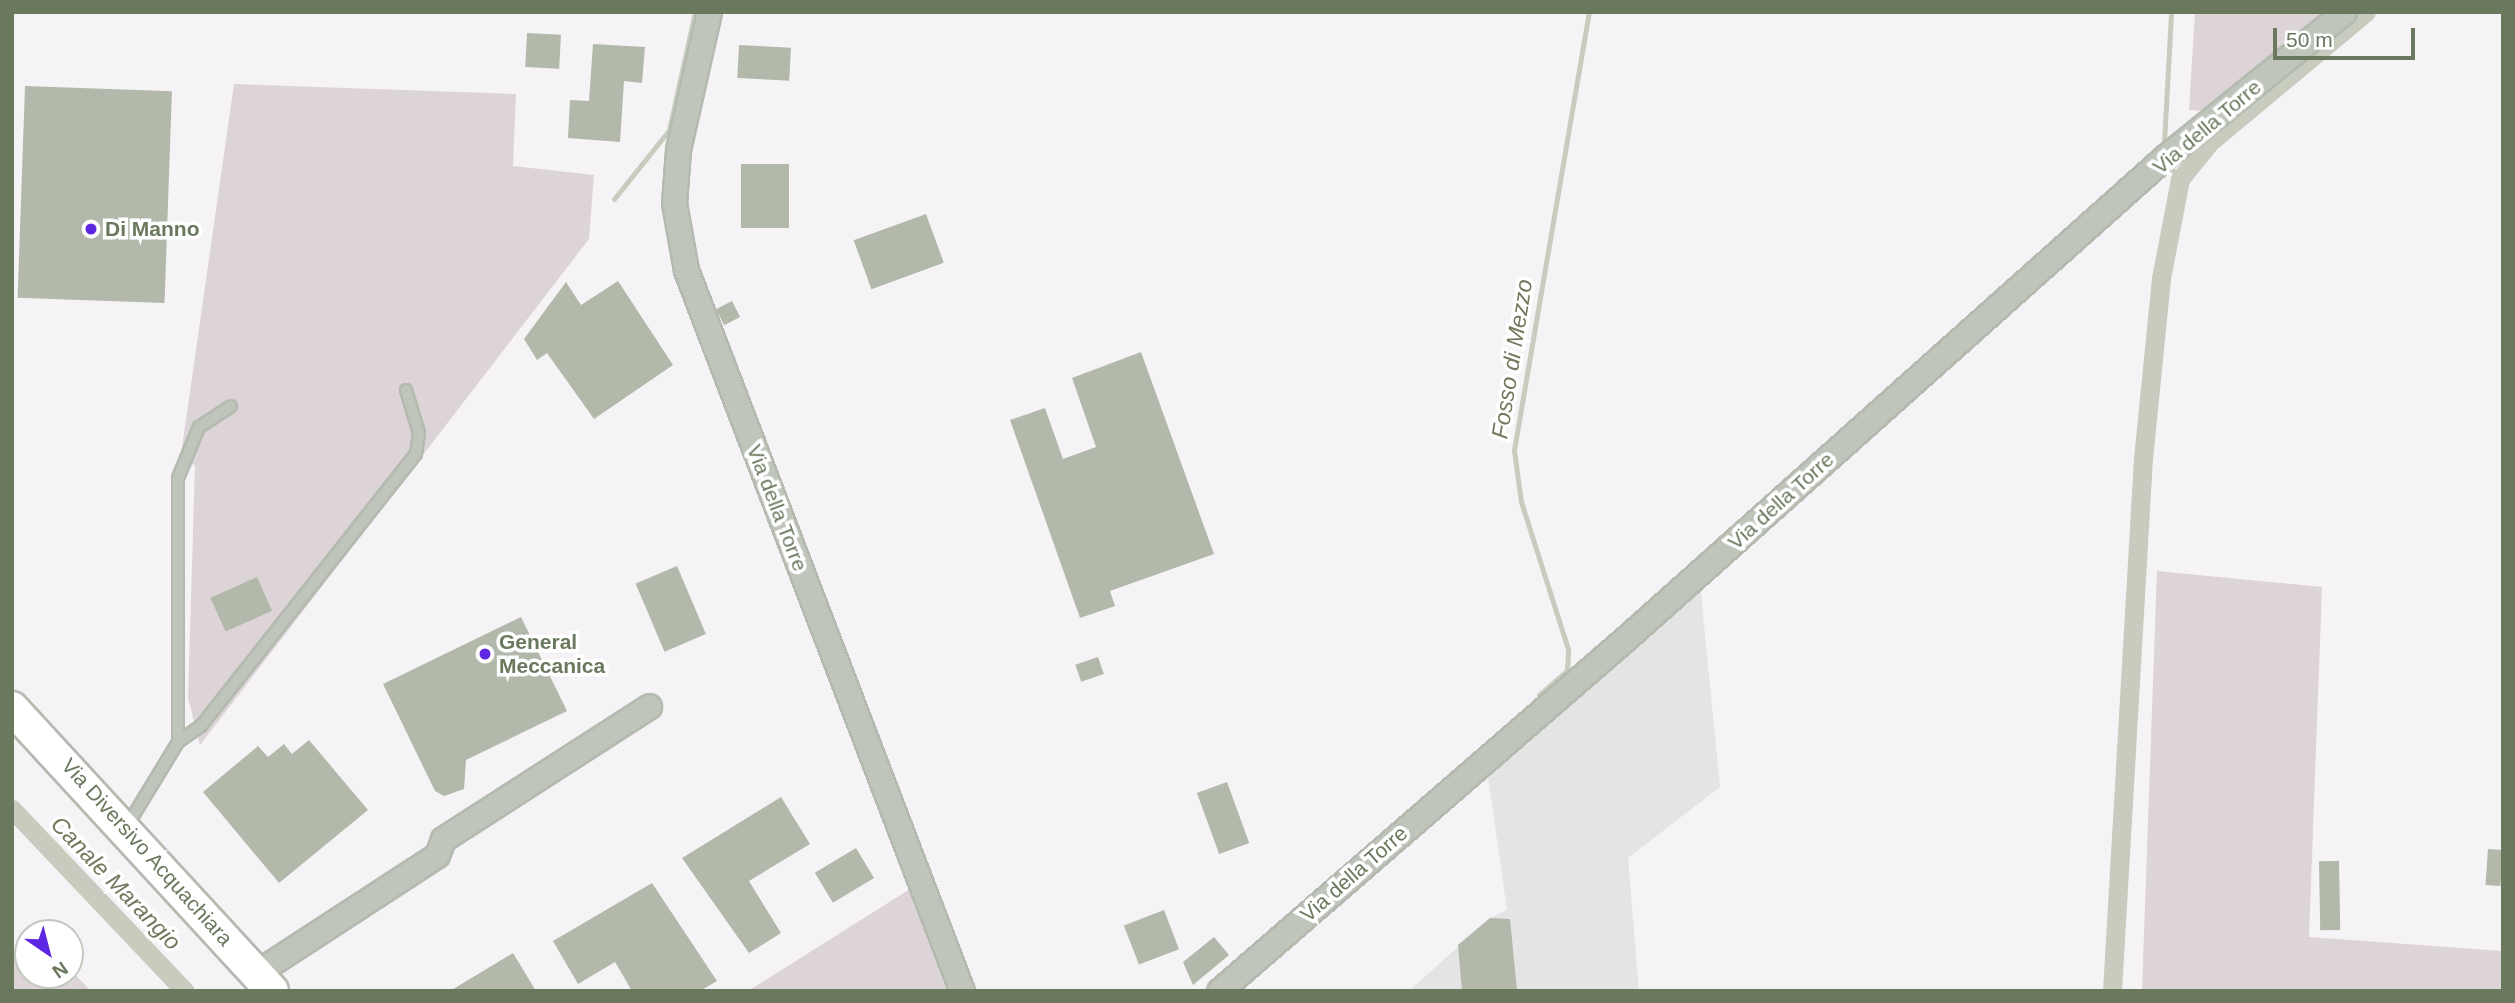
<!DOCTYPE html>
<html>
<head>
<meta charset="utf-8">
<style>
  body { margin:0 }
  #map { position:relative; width:2515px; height:1003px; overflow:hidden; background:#f6f3f6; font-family:Arial,sans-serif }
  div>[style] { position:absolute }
  .built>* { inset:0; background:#e5e4e4 }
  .green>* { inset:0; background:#ddd4d7 }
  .stream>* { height:5px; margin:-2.5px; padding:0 2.5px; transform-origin:2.5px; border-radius:2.5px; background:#c7ccbe }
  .canal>* { height:19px; margin:-9.5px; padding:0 9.5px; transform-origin:9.5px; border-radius:9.5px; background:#c7ccbe }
  .building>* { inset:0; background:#b2b8aa; transform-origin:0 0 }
  .roads { filter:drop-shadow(2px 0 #b4baaf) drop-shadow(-2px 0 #b4baaf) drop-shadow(0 2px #b4baaf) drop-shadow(0 -2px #b4baaf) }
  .service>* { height:10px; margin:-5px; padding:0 5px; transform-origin:5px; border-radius:5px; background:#c0c5bc }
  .minor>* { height:23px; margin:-11.5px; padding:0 11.5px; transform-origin:11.5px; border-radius:11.5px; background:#c0c5bc }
  .secondary>* { height:32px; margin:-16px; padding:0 16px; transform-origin:16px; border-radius:16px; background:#fff }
  .dots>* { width:19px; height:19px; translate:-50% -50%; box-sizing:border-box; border:4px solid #fff; border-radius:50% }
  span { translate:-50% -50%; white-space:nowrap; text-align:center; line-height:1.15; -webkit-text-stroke:7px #fff; paint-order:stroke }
  .street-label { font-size:21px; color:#6a785d }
  .poi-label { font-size:21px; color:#6a785d; font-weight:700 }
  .left { translate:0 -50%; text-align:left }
  .water-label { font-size:23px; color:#70795c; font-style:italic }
  .frame { position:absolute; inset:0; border:14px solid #6a785d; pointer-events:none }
  .north { position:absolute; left:14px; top:919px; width:70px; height:70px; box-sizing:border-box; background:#fff; border:2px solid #c3c9be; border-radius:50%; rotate:145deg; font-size:19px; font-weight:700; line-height:28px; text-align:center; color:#6a785d }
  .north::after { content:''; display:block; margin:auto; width:24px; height:32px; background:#5d27e2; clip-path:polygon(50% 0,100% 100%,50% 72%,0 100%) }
  .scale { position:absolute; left:2273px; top:28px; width:142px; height:32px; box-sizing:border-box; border:4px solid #6a785d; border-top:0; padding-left:9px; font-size:21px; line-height:24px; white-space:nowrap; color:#6a785d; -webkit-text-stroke:5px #fff; paint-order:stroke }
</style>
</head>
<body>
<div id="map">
  <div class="built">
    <div style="clip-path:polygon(1700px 584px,1720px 787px,1628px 858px,1639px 991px,1409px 991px,1490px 918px,1507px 910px,1487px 771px)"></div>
  </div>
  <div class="green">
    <div style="clip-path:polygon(2195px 12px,2327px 12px,2211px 111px,2189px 110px)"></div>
    <div style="clip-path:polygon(234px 84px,516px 94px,513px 166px,594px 175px,589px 239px,200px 745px,188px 698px,195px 465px,180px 461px)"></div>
    <div style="clip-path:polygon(2157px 571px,2322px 587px,2309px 937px,2503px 951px,2503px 991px,2142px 991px)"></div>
    <div style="clip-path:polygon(910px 889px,952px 991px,748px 991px)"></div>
    <div style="clip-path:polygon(28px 943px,28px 975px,70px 975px,70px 969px,91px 991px,12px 991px,12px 962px)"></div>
  </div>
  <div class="stream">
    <div style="left:2164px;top:143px;width:131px;rotate:-86.9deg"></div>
    <div style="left:2171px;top:168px;width:14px;rotate:51deg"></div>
    <div style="left:614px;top:199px;width:88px;rotate:-51.4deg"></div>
    <div style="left:669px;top:130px;width:121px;rotate:-77.6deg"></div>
    <div style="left:1539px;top:695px;width:37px;rotate:-41deg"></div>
    <div style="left:1567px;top:671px;width:22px;rotate:-87deg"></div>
    <div style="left:1568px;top:649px;width:154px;rotate:-107.7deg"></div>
    <div style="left:1521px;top:502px;width:52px;rotate:-97.7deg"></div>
    <div style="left:1514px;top:450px;width:444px;rotate:-80.3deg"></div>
  </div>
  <div class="canal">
    <div style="left:12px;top:809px;width:251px;rotate:46.5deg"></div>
    <div style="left:2112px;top:991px;width:533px;rotate:-86.67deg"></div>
    <div style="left:2143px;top:459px;width:182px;rotate:-84.3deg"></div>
    <div style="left:2161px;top:278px;width:101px;rotate:-79.1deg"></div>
    <div style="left:2180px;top:179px;width:48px;rotate:-51deg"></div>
    <div style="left:2210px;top:142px;width:203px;rotate:-39.8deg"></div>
  </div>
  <div class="building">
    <div style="left:527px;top:33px;width:34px;height:34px;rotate:3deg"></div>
    <div style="clip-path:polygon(593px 44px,645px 47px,642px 83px,624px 81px,620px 142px,568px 138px,570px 100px,589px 101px)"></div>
    <div style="left:739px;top:45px;width:52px;height:33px;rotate:3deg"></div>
    <div style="left:25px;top:86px;width:147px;height:212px;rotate:2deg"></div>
    <div style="left:741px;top:164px;width:48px;height:64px"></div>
    <div style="left:926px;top:214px;width:52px;height:77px;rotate:70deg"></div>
    <div style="clip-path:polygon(618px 281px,673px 365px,594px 419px,547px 353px,537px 360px,524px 339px,566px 282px,581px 305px)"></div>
    <div style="left:732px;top:301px;width:18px;height:18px;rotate:63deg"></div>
    <div style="clip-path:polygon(1141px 352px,1214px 554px,1110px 591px,1115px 606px,1080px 618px,1010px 420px,1045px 408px,1063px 459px,1096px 447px,1072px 378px)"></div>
    <div style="left:677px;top:566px;width:74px;height:45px;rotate:67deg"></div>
    <div style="left:257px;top:577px;width:37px;height:51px;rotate:66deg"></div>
    <div style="clip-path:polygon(521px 617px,567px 711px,466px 760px,464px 789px,444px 796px,435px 791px,383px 684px)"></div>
    <div style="left:1098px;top:657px;width:18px;height:24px;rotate:71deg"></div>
    <div style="clip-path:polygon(309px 740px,368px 810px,279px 883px,203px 792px,258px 746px,268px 757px,284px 744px,292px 754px)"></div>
    <div style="left:1227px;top:782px;width:65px;height:32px;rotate:70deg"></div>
    <div style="clip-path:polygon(781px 797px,810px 844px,749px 881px,781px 933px,749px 953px,682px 858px)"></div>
    <div style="left:856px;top:848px;width:35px;height:48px;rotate:59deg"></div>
    <div style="left:2488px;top:849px;width:15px;height:36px;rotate:4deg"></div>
    <div style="left:2339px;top:861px;width:69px;height:20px;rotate:89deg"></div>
    <div style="clip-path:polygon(652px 883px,717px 981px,700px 991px,632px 991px,615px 962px,578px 984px,553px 941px)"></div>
    <div style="left:1164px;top:910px;width:42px;height:43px;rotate:69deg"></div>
    <div style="clip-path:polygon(1490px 918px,1510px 919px,1517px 991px,1462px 991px,1458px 945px)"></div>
    <div style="clip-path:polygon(1214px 937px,1229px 955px,1193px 985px,1183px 962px)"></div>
    <div style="clip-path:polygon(513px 953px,536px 991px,450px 991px)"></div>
  </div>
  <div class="roads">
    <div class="service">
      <div style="left:178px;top:742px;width:28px;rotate:-35deg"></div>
      <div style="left:201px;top:726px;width:347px;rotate:-51.7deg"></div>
      <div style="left:416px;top:454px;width:21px;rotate:-82deg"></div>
      <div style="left:419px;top:433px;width:45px;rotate:-106.8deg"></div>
      <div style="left:127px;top:826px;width:98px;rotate:-58.7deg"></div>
      <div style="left:178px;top:742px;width:264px;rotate:-90deg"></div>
      <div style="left:178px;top:478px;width:55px;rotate:-67.6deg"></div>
      <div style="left:199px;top:427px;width:38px;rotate:-33deg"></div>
    </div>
    <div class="minor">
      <div style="left:709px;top:12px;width:141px;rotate:102.7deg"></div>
      <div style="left:678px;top:150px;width:53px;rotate:94.3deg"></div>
      <div style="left:674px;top:203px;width:68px;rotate:79.8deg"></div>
      <div style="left:686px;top:270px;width:772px;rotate:69.05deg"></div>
      <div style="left:256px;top:973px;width:216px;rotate:-33.1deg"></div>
      <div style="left:437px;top:855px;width:17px;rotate:-69deg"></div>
      <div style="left:443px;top:839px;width:245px;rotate:-32.8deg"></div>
      <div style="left:1219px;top:991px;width:537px;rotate:-40.93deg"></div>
      <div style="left:1625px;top:639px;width:724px;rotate:-41.75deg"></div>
      <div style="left:2165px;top:157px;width:230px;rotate:-39deg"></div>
    </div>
    <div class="secondary">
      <div style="left:12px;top:708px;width:384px;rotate:47.4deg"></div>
    </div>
  </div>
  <div class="dots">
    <div style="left:91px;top:229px;background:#5d27e2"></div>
    <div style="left:485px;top:654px;background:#5d27e2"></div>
  </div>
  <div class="street-label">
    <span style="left:2207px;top:127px;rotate:-40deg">Via della Torre</span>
    <span style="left:1781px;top:501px;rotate:-42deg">Via della Torre</span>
    <span style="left:777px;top:508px;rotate:69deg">Via della Torre</span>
    <span style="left:147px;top:852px;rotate:48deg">Via Diversivo Acquachiara</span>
    <span style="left:1354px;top:874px;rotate:-41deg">Via della Torre</span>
  </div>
  <div class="poi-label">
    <span class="left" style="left:105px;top:229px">Di Manno</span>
    <span class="left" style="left:499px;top:654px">General<br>Meccanica</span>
  </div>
  <div class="water-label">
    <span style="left:1512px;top:359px;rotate:-81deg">Fosso di Mezzo</span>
    <span style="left:116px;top:883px;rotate:46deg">Canale Marangio</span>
  </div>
  <div class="frame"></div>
  <div class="north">N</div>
  <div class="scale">50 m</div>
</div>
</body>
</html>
